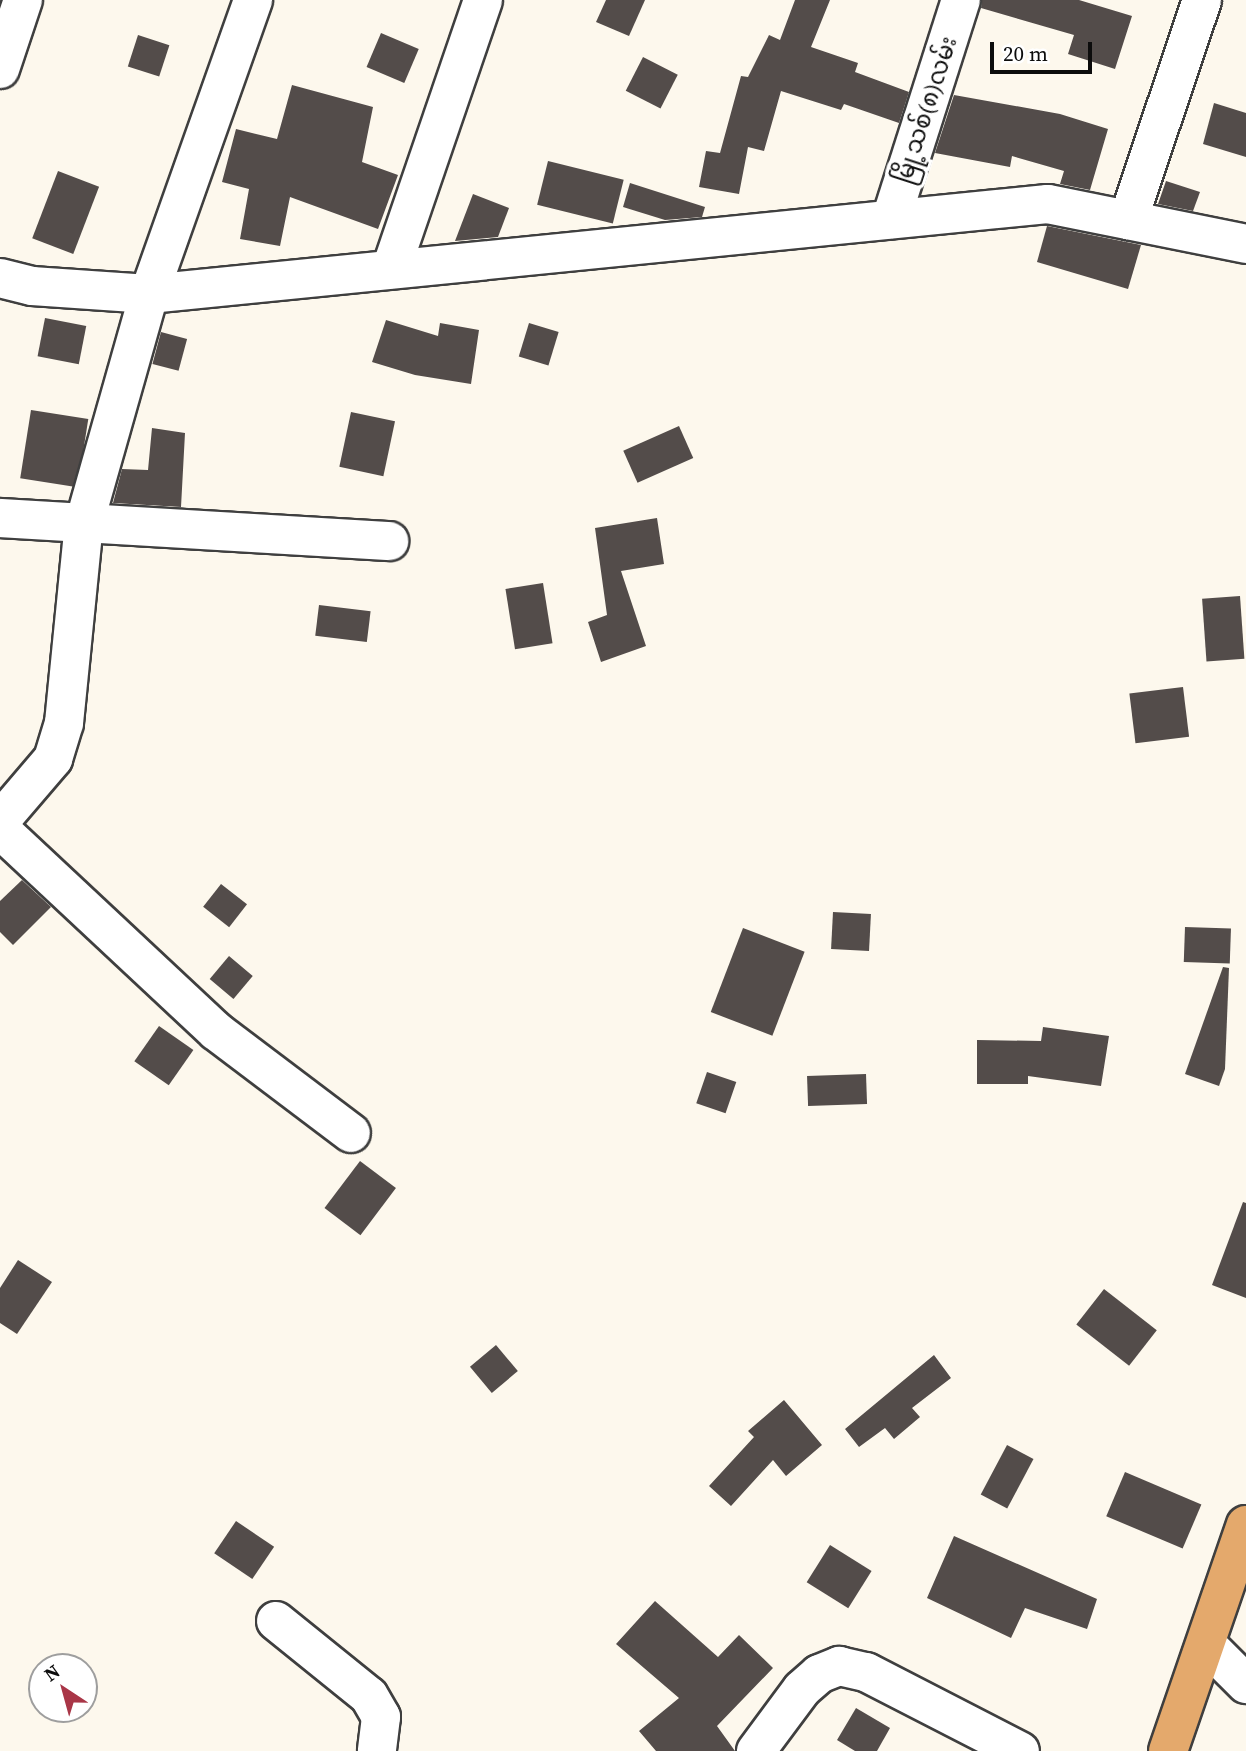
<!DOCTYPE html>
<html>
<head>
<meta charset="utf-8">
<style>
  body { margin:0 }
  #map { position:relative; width:1246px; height:1751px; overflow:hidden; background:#fdf8ed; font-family:"Source Serif 4","Noto Sans Myanmar",serif }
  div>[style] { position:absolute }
  .building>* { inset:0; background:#534c4a; transform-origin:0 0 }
  .roads { filter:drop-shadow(2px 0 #3f3f3f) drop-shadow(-2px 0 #3f3f3f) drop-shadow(0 2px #3f3f3f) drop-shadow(0 -2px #3f3f3f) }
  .minor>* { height:38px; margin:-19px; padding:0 19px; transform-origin:19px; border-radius:19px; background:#fff }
  .trunk>* { height:38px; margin:-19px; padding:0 19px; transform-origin:19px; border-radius:19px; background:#e4a96c }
  span { translate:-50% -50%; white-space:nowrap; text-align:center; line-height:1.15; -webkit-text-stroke:7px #fff; paint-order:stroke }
  .street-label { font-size:23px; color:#0c0c0c }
  .north { position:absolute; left:28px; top:1653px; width:70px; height:70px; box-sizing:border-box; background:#fff; border:2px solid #9e9e9e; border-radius:50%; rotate:324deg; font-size:19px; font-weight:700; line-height:28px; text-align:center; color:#0c0c0c }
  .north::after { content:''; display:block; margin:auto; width:24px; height:32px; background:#a93647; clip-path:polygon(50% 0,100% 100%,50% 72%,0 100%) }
  .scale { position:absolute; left:990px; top:42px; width:102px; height:32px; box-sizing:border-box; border:4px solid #0c0c0c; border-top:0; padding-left:9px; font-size:21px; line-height:24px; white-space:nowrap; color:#0c0c0c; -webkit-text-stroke:5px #fff; paint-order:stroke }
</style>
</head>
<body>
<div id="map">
  <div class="building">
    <div style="clip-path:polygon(606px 0,645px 0,629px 36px,596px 22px)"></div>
    <div style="clip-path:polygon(795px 0,830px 0,811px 47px,858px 63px,855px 72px,909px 92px,899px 123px,844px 104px,841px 110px,781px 91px,764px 151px,748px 147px,739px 194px,699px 187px,706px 151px,720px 153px,741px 76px,748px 77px,769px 35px,780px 40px)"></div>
    <div style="clip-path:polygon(982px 0,1079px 0,1132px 16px,1115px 69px,1068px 54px,1074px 35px,981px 8px)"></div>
    <div style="left:381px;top:33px;width:41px;height:37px;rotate:23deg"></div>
    <div style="left:138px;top:35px;width:33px;height:33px;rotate:18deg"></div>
    <div style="left:643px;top:57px;width:39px;height:38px;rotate:27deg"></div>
    <div style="clip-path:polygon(292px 85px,373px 107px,362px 162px,398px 175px,378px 229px,290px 197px,280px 246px,240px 239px,249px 189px,222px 182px,236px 129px,277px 139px)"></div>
    <div style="clip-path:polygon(954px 95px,1060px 114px,1108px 129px,1090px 190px,1060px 184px,1064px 171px,1012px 156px,1010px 167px,935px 153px)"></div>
    <div style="clip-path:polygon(1214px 103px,1246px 113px,1246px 157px,1203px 144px)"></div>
    <div style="left:548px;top:161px;width:78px;height:45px;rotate:14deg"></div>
    <div style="left:58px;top:171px;width:44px;height:72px;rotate:21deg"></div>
    <div style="clip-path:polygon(1166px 181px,1200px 192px,1193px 211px,1158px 204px)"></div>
    <div style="clip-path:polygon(630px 183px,705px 207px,702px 217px,665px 220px,623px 207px)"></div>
    <div style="clip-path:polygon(473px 194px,509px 208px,498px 237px,455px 241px)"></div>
    <div style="clip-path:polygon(1047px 226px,1141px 245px,1128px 289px,1037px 262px)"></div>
    <div style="left:45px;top:318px;width:42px;height:39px;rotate:11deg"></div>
    <div style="clip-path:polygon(386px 320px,438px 336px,440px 323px,479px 330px,471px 384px,415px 375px,372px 362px)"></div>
    <div style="left:529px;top:323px;width:31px;height:35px;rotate:17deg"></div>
    <div style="left:161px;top:332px;width:27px;height:33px;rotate:15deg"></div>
    <div style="left:31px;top:410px;width:58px;height:69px;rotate:9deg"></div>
    <div style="left:351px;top:412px;width:45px;height:56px;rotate:12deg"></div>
    <div style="left:679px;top:426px;width:35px;height:61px;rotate:66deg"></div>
    <div style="clip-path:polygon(152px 428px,185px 433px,181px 507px,113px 503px,122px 469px,148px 470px)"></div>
    <div style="clip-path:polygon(657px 518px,664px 564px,621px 571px,646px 646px,601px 662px,588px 622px,607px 615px,595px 528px)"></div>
    <div style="left:543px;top:583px;width:61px;height:38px;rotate:81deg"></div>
    <div style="left:1240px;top:596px;width:63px;height:38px;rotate:86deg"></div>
    <div style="left:319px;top:605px;width:52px;height:31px;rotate:7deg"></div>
    <div style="left:1183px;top:687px;width:50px;height:54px;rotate:83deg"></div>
    <div style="clip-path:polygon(22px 880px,51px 907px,13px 945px,0 932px,0 901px)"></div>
    <div style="left:221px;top:884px;width:33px;height:29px;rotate:38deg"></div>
    <div style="left:833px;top:912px;width:38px;height:37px;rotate:3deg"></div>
    <div style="left:1185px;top:927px;width:46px;height:35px;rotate:2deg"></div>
    <div style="left:743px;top:928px;width:66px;height:90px;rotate:21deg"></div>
    <div style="left:229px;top:956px;width:31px;height:30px;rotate:40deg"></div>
    <div style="clip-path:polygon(1223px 967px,1229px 968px,1225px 1069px,1219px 1086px,1185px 1074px)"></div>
    <div style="left:159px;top:1026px;width:42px;height:43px;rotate:35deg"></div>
    <div style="clip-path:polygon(1043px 1027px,1109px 1036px,1101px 1086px,1028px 1076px,1028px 1084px,977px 1084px,977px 1040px,1041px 1041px)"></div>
    <div style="left:707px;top:1072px;width:31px;height:33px;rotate:19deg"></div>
    <div style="left:866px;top:1074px;width:30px;height:59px;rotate:88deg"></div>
    <div style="left:360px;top:1161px;width:45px;height:59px;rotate:37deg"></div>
    <div style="clip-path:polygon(1243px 1202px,1246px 1203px,1246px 1298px,1212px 1285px)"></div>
    <div style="clip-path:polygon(18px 1260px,52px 1282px,17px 1334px,0 1323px,0 1288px)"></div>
    <div style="left:1104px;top:1289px;width:67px;height:45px;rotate:38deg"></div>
    <div style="left:496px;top:1345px;width:34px;height:34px;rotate:50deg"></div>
    <div style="clip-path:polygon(934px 1355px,951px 1378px,912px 1408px,920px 1417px,894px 1439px,885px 1428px,859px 1447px,845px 1429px)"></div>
    <div style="clip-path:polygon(784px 1400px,822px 1445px,786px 1476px,773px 1460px,731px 1506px,709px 1486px,754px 1437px,748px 1431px)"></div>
    <div style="left:1007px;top:1445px;width:30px;height:56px;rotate:28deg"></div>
    <div style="left:1125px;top:1472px;width:83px;height:48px;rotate:23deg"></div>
    <div style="left:236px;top:1521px;width:46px;height:39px;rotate:34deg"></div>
    <div style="clip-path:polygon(954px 1536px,1097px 1599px,1087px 1629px,1025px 1608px,1011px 1638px,927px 1598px)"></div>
    <div style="left:830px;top:1545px;width:49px;height:44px;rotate:32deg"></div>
    <div style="clip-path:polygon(655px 1601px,718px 1657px,739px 1635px,773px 1668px,717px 1726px,735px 1751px,656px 1751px,639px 1731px,679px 1698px,616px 1644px)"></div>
    <div style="clip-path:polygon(856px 1708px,890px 1728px,877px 1751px,855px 1751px,837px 1740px)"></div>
  </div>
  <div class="roads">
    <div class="minor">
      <div style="left:0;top:69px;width:73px;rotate:-71.6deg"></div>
      <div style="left:891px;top:219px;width:230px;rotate:-72.3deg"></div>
      <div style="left:1128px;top:220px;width:232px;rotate:-71.4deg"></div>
      <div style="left:391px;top:269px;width:284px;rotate:-71.1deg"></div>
      <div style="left:0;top:278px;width:33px;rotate:14deg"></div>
      <div style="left:32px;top:286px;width:117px;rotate:3.9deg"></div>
      <div style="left:149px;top:294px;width:903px;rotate:-5.72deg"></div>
      <div style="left:1048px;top:204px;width:202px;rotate:11.4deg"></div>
      <div style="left:0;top:518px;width:390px;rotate:3.4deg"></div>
      <div style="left:0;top:821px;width:82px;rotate:-49.5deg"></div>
      <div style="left:53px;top:759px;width:38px;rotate:-73deg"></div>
      <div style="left:64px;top:723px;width:200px;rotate:-84.3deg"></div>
      <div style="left:84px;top:524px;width:239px;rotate:-74.2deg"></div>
      <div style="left:149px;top:294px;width:312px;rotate:-70.5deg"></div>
      <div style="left:0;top:829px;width:296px;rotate:43.1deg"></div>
      <div style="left:216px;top:1031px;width:169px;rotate:37.1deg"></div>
      <div style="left:276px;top:1621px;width:119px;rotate:38.9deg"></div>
      <div style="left:369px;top:1696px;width:24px;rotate:60deg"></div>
      <div style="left:381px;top:1717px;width:34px;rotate:97deg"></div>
      <div style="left:1206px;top:1644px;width:57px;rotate:45deg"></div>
      <div style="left:756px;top:1751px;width:77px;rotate:-53.4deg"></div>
      <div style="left:802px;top:1689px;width:23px;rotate:-41deg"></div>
      <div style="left:819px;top:1674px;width:22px;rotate:-22deg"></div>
      <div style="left:839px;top:1666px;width:28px;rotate:13deg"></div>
      <div style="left:866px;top:1672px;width:173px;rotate:27.2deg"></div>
    </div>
    <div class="trunk">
      <div style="left:1168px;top:1751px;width:239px;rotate:-71deg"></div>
    </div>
  </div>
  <div class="street-label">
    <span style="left:926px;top:110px;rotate:-72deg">မြို့သစ်(၈)လမ်း</span>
  </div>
  <div class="north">N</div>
  <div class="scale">20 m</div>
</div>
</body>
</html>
